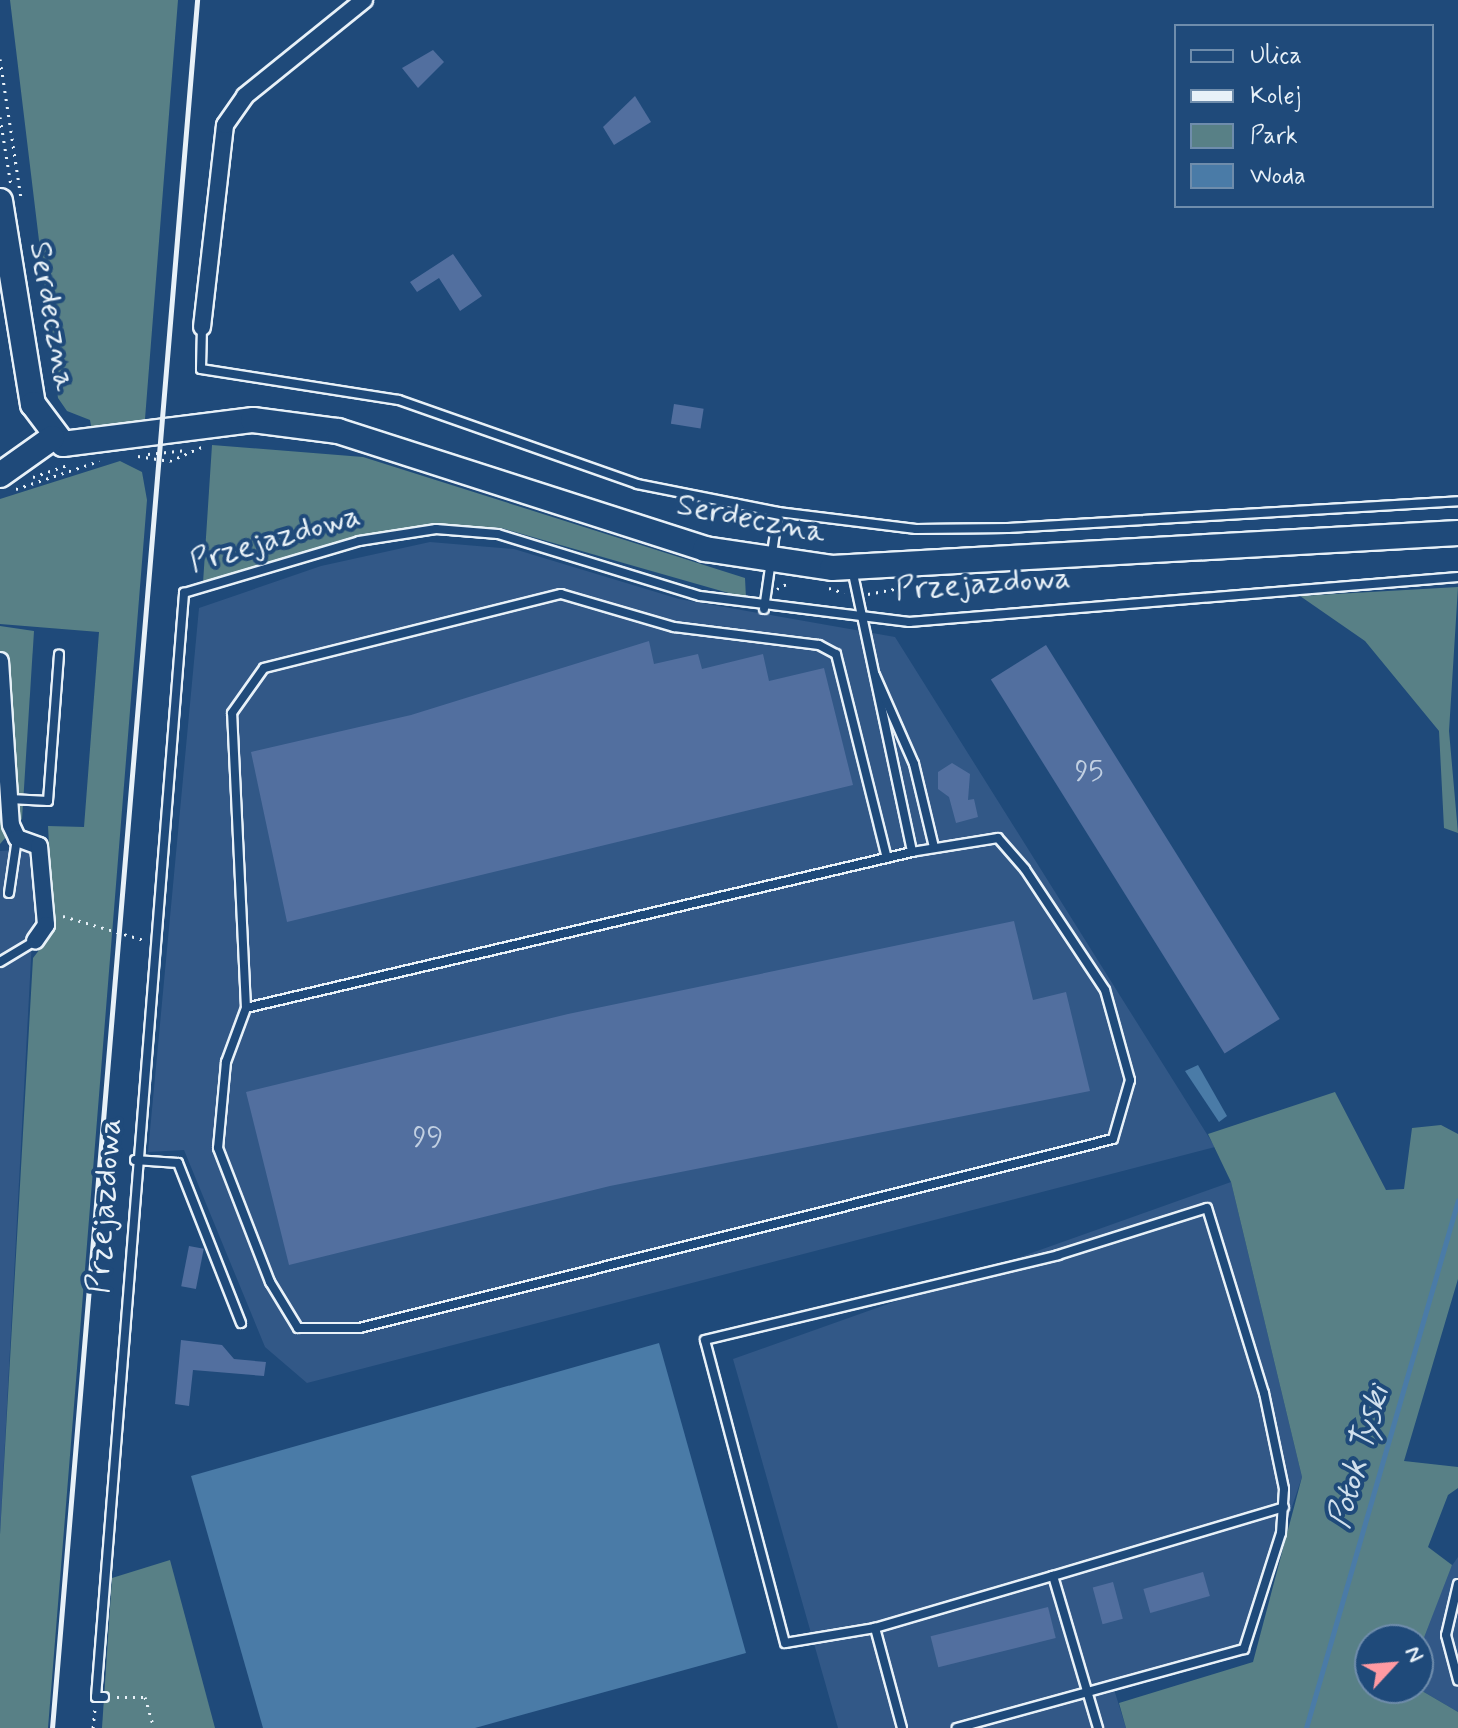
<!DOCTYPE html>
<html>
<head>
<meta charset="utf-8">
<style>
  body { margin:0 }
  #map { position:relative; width:1458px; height:1728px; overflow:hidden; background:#1f4a7a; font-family:Mynerve,sans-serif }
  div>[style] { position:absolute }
  .built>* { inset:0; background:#325887 }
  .green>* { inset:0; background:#588086 }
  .water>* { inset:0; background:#4a7ba7 }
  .stream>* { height:5px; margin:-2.5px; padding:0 2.5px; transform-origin:2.5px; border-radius:2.5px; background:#4a7ba7 }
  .building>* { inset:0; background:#526f9f; transform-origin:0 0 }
  .path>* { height:3px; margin-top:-1.5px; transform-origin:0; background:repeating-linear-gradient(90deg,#e8f1f8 0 2px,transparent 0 8px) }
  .roads { filter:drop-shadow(2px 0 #e8f1f8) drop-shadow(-2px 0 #e8f1f8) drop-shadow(0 2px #e8f1f8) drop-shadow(0 -2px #e8f1f8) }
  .lane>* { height:8px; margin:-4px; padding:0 4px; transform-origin:4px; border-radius:4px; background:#1f4a7a }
  .street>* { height:16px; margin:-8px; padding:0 8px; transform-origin:8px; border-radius:8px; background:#1f4a7a }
  .secondary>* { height:24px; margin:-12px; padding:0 12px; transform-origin:12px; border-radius:12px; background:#1f4a7a }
  .rail>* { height:5px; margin:-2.5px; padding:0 2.5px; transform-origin:2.5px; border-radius:2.5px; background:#e8f1f8 }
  span { translate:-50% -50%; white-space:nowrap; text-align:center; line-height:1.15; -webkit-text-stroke:8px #1f4a7a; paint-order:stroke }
  .number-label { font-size:28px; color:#c2d0e2 }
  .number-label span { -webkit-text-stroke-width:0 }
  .street-label { font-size:32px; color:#e8f1f8 }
  .water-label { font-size:34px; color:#d0dfec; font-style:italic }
  .legend { position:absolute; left:1174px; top:24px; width:260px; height:184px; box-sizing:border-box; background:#1f4a7a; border:2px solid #6f8dac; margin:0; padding:10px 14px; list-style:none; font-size:24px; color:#e8f1f8 }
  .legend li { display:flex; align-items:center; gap:16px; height:40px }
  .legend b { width:40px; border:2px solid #6f8dac }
  .north { position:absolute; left:1354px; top:1624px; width:80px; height:80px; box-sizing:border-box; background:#1f4a7a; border:2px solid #6f8dac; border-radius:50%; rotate:64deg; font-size:22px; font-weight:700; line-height:32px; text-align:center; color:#e8f1f8 }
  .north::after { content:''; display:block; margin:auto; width:28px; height:36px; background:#ff9aa2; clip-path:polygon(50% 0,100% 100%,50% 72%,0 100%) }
</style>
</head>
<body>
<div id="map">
  <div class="built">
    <div style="clip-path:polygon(430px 542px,514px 549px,679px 599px,895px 637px,1215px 1147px,307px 1383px,265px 1347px,184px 1150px,148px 1152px,199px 608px,321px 566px)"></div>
    <div style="clip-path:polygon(34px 849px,38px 921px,33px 922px,0 1535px,0 851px)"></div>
    <div style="clip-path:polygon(1231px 1182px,1302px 1477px,1244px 1649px,1113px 1686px,1126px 1728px,838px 1728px,733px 1359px)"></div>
    <div style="clip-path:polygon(1458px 1557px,1458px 1712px,1417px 1688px,1418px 1653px,1439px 1584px)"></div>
  </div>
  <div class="green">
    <div style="clip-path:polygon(10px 0,178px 0,145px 419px,92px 431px,90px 420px,67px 411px,58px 398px)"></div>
    <div style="clip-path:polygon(212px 445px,363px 457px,745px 578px,746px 598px,501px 528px,437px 524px,358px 536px,203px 583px)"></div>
    <div style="clip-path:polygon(120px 461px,142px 472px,147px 500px,48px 1728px,0 1728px,0 1535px,33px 958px,50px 936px,53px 916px,48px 826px,84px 827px,99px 632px,0 624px,0 499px)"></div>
    <div style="clip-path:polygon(1458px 587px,1449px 731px,1458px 833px,1444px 828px,1439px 731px,1365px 641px,1300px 596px)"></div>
    <div style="clip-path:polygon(0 626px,34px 631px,22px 819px,0 844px)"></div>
    <div style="clip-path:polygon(1335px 1092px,1386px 1190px,1404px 1189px,1412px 1128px,1441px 1125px,1458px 1134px,1458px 1279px,1404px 1461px,1458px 1467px,1458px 1488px,1448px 1495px,1428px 1547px,1452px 1565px,1418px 1653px,1418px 1640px,1370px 1640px,1370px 1688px,1417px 1688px,1458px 1712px,1458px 1728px,1126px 1728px,1119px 1703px,1253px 1662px,1302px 1477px,1231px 1182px,1208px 1134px)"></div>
    <div style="clip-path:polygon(170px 1560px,215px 1728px,102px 1728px,112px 1578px)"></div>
  </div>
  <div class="water">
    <div style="clip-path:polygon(1198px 1065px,1227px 1116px,1219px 1122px,1185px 1071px)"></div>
    <div style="clip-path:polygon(659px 1343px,746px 1653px,475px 1728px,263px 1728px,191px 1476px)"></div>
  </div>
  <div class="stream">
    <div style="left:1306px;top:1728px;width:549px;rotate:-73.94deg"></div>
  </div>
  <div class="building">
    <div style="clip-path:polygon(433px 50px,444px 62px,418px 88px,402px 68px)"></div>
    <div style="clip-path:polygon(635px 96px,651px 122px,614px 145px,603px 127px)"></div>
    <div style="clip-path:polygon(453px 254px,482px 296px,460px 311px,439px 278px,417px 292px,410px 282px)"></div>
    <div style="left:674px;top:404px;width:30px;height:20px;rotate:9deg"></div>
    <div style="clip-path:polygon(649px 641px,654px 664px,698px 654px,702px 669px,763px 654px,769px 681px,824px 668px,853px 785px,287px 922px,251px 752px,411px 715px)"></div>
    <div style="left:1046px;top:645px;width:441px;height:65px;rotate:58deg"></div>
    <div style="clip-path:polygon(952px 763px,970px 774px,968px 800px,974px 799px,978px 817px,956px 823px,949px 797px,938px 789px,938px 772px)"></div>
    <div style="clip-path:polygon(1014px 921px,1033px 1000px,1066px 992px,1090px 1091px,610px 1186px,289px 1265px,246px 1092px,568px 1014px)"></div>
    <div style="left:189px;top:1246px;width:15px;height:41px;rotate:11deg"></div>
    <div style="clip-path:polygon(181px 1340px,222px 1345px,234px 1359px,266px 1362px,264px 1376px,193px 1370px,189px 1406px,175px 1404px)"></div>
    <div style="left:1203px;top:1572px;width:25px;height:62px;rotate:74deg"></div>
    <div style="left:1113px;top:1582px;width:38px;height:21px;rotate:75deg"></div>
    <div style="left:1048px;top:1607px;width:32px;height:121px;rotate:76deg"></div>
  </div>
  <div class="path">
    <div style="left:0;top:59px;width:141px;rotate:81.4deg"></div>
    <div style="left:0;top:117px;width:70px;rotate:80.9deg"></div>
    <div style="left:148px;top:454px;width:39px;rotate:-6deg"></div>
    <div style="left:138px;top:456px;width:32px;rotate:9deg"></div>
    <div style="left:170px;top:461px;width:35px;rotate:-24deg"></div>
    <div style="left:33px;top:477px;width:37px;rotate:-19deg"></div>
    <div style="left:16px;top:489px;width:88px;rotate:-18.6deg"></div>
    <div style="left:829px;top:588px;width:16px;rotate:18deg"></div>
    <div style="left:777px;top:589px;width:15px;rotate:-28deg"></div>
    <div style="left:868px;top:594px;width:48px;rotate:-10.8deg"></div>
    <div style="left:63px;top:916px;width:84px;rotate:16.5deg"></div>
    <div style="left:117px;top:1697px;width:28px"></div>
    <div style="left:145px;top:1697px;width:32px;rotate:74deg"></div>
    <div style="left:93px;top:1728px;width:20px;rotate:-84deg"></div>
  </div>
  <div class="roads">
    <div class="lane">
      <div style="left:202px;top:327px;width:42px;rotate:91.4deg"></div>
      <div style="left:201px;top:369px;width:200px;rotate:8.9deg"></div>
      <div style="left:399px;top:400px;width:252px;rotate:19.4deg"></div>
      <div style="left:637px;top:484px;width:144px;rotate:11.2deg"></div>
      <div style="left:778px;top:512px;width:139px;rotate:7deg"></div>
      <div style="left:916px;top:529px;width:92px;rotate:-0.6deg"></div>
      <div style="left:1008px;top:528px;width:451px;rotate:-3.4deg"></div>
      <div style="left:852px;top:569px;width:289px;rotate:78deg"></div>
      <div style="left:912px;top:852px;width:684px;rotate:166.82deg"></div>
      <div style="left:246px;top:1008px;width:58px;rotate:110.3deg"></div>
      <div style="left:226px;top:1062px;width:86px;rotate:95.3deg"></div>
      <div style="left:218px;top:1148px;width:144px;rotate:68.8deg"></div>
      <div style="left:270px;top:1282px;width:54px;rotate:58.7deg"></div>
      <div style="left:298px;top:1328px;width:62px"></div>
      <div style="left:360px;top:1328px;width:776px;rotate:-14.09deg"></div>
      <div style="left:1113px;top:1139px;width:61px;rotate:-73.9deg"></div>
      <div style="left:1130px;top:1080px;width:93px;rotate:-105.5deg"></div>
      <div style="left:1105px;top:990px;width:145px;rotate:-123.5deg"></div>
      <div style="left:1025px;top:869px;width:41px;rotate:-131.1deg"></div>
      <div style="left:998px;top:838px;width:87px;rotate:170.8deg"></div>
      <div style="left:764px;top:609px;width:98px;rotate:-81.8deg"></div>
      <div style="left:875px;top:675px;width:97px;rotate:66.3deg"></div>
      <div style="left:914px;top:764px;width:85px;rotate:76.5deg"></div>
      <div style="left:10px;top:799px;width:38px;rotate:3deg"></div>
      <div style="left:48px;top:801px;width:147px;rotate:-85.7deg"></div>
      <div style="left:9px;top:893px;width:56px;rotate:-81.7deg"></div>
      <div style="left:0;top:962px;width:41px;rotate:-31deg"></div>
      <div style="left:246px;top:1008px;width:295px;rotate:-92.7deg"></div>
      <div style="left:232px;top:713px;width:55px;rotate:-54.6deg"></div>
      <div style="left:264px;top:668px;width:306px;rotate:-14deg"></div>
      <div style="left:561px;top:594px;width:118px;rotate:16.3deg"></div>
      <div style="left:674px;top:627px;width:146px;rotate:7.1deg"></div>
      <div style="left:819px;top:645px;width:19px;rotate:28deg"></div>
      <div style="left:836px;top:654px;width:210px;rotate:76deg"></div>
      <div style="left:135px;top:1160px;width:43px;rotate:4deg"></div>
      <div style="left:178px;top:1163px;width:172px;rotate:68.5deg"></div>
      <div style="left:1053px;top:1576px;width:241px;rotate:-16.6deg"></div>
      <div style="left:1458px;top:1584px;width:52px;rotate:103.2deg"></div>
      <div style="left:1446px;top:1635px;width:47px;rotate:75.1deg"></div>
      <div style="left:875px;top:1628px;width:91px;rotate:170.5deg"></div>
      <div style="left:785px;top:1643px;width:313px;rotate:-104.8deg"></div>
      <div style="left:705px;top:1340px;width:363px;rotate:-13.5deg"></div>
      <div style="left:1058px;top:1255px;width:156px;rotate:-17.5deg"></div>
      <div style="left:1207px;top:1208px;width:194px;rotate:72.9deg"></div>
      <div style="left:1264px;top:1393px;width:98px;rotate:78.2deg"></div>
      <div style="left:1284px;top:1489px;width:44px;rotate:93.9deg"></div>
      <div style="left:1281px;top:1533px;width:122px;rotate:107.7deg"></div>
      <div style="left:1244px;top:1649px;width:298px;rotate:164.6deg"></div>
      <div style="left:104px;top:1697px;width:8px;rotate:180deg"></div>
      <div style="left:96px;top:1697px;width:1108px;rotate:-85.44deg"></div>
      <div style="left:184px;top:593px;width:183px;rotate:-16.5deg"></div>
      <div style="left:359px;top:541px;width:78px;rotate:-8.9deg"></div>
      <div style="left:436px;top:529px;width:62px;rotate:4.6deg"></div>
      <div style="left:498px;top:534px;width:211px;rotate:17.1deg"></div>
      <div style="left:700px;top:596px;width:211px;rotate:7.1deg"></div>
      <div style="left:909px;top:622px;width:551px;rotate:-4.69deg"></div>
      <div style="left:902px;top:1728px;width:104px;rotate:-105.1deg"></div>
      <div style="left:875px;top:1628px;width:185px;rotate:-16.3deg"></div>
      <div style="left:1053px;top:1576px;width:159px;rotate:73.5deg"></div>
    </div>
    <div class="street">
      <div style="left:202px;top:327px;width:203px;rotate:-83.5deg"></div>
      <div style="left:225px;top:125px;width:35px;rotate:-55deg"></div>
      <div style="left:245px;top:96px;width:153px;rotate:-38.9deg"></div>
      <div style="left:0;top:661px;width:164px;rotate:86.2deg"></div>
      <div style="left:11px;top:825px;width:14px;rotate:65deg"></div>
      <div style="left:17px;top:838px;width:23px;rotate:20deg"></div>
      <div style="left:39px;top:846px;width:79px;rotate:84.9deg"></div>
      <div style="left:46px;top:925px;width:19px;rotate:125deg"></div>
    </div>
    <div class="secondary">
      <div style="left:0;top:201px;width:206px;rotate:80.8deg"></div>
      <div style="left:33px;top:404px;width:50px;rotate:53.1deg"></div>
      <div style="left:63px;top:444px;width:192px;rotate:-7.2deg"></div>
      <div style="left:253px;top:420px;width:86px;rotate:7.4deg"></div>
      <div style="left:338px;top:431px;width:386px;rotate:17.8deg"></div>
      <div style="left:705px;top:549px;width:128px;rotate:8.5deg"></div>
      <div style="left:832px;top:568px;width:627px;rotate:-3.2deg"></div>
      <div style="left:0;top:475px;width:64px;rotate:-35.4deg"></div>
    </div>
  </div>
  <div class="rail">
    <div style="left:52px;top:1728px;width:1734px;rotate:-85.2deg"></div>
  </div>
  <div class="number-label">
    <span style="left:1089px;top:773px">95</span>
    <span style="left:428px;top:1139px">99</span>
  </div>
  <div class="street-label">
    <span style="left:52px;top:316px;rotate:80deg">Serdeczna</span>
    <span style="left:751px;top:519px;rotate:11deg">Serdeczna</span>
    <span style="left:275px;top:539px;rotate:-16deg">Przejazdowa</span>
    <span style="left:983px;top:584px;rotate:-4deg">Przejazdowa</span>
    <span style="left:105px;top:1206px;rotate:-86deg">Przejazdowa</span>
  </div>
  <div class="water-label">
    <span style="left:1359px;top:1457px;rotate:-74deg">Potok Tyski</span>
  </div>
  <ul class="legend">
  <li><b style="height:10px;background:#1f4a7a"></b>Ulica</li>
  <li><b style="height:10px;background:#e8f1f8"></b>Kolej</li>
  <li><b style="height:22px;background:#588086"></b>Park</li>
  <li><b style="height:22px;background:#4a7ba7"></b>Woda</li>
  </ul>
  <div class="north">N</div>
</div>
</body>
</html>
